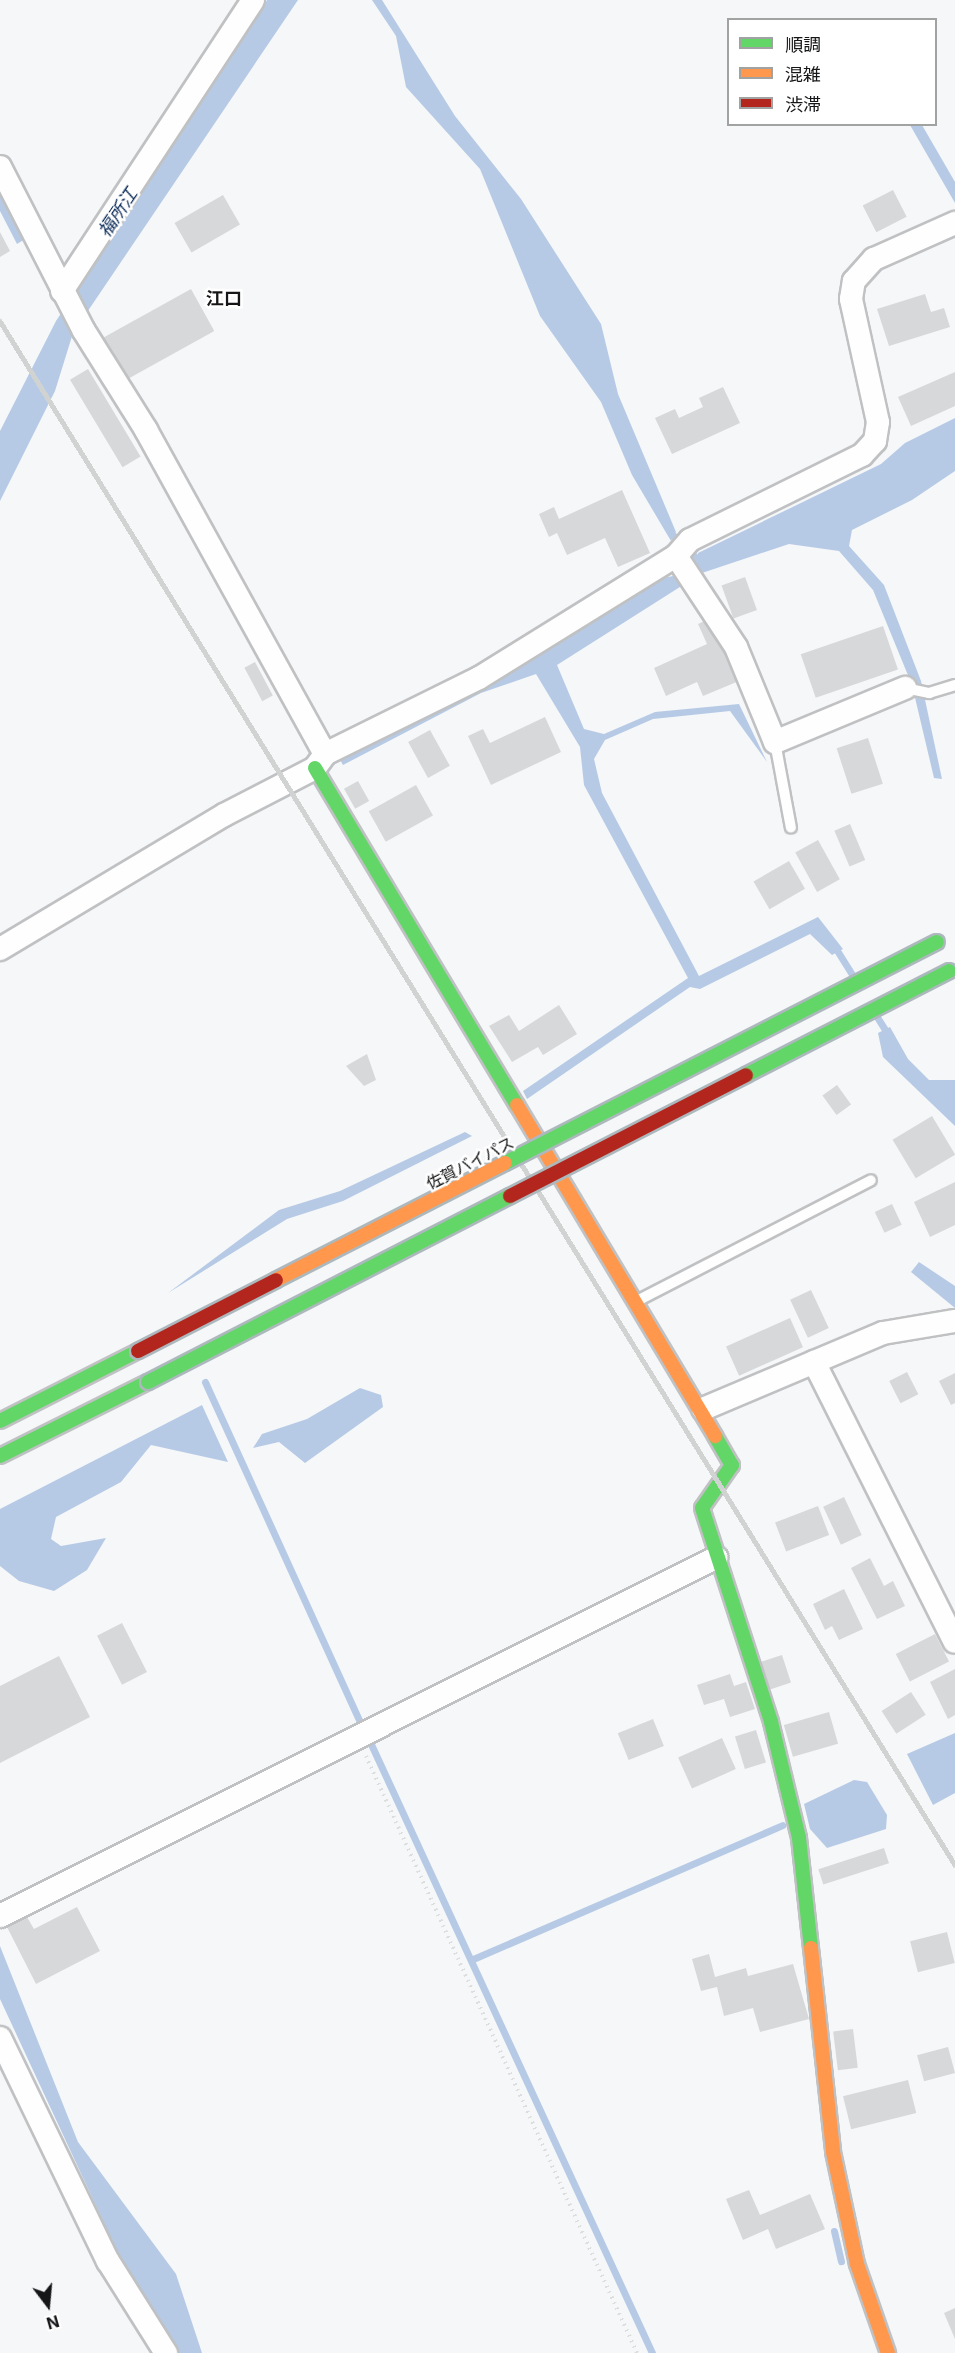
<!DOCTYPE html>
<html>
<head>
<meta charset="utf-8">
<style>
  body { margin:0 }
  #map { position:relative; width:955px; height:2353px; overflow:hidden; background:#f5f7f9; font-family:Inter,"Noto Sans JP",sans-serif }
  div>[style] { position:absolute }
  .water>* { inset:0; background:#b7cae5 }
  .stream>* { height:7px; margin:-3.5px; padding:0 3.5px; transform-origin:3.5px; border-radius:3.5px; background:#b7cae5 }
  .building>* { inset:0; background:#d7d8da; transform-origin:0 0 }
  .path>* { height:4px; margin-top:-2px; transform-origin:0; background:repeating-linear-gradient(90deg,#dcdddd 0 1.5px,transparent 0 6px) }
  .roads { filter:drop-shadow(2px 0 #c0c1c3) drop-shadow(-2px 0 #c0c1c3) drop-shadow(0 2px #c0c1c3) drop-shadow(0 -2px #c0c1c3) }
  .lane>* { height:10px; margin:-5px; padding:0 5px; transform-origin:5px; border-radius:5px; background:#fefefe }
  .street>* { height:22px; margin:-11px; padding:0 11px; transform-origin:11px; border-radius:11px; background:#fefefe }
  .fast>* { height:14px; margin:-7px; padding:0 7px; transform-origin:7px; border-radius:7px; background:#63d668 }
  .slow>* { height:14px; margin:-7px; padding:0 7px; transform-origin:7px; border-radius:7px; background:#ff974d }
  .rail>* { height:4.5px; margin:-2.25px; padding:0 2.25px; transform-origin:2.25px; border-radius:2.25px; background:#d1d2d2 }
  .bridges { filter:drop-shadow(2px 0 #adb8bd) drop-shadow(-2px 0 #adb8bd) drop-shadow(0 2px #adb8bd) drop-shadow(0 -2px #adb8bd) }
  .fast-bridge>* { height:14px; margin:-7px; padding:0 7px; transform-origin:7px; border-radius:7px; background:#63d668 }
  .slow-bridge>* { height:14px; margin:-7px; padding:0 7px; transform-origin:7px; border-radius:7px; background:#ff974d }
  .jam-bridge>* { height:14px; margin:-7px; padding:0 7px; transform-origin:7px; border-radius:7px; background:#b3261e }
  span { translate:-50% -50%; white-space:nowrap; text-align:center; line-height:1.15; -webkit-text-stroke:5px #fff; paint-order:stroke }
  .street-label { font-size:16px; color:#151617 }
  .water-label { font-size:18px; color:#062755; font-style:italic }
  .neighbourhood-label { font-size:18px; color:#151617; font-weight:700 }
  .legend { position:absolute; left:727px; top:18px; width:210px; height:108px; box-sizing:border-box; background:#fff; border:2px solid #a1a2a2; margin:0; padding:8px 10px; list-style:none; font-size:18px; color:#151617 }
  .legend li { display:flex; align-items:center; gap:12px; height:30px }
  .legend b { width:30px; border:2px solid #a1a2a2 }
  .north { position:absolute; left:18px; top:2275px; width:60px; height:60px; -webkit-text-stroke:4px #fff; paint-order:stroke; rotate:164deg; font-size:16px; font-weight:700; line-height:24px; text-align:center; color:#151617 }
  .north::after { content:''; display:block; margin:auto; width:21px; height:27px; background:#151617; clip-path:polygon(50% 0,100% 100%,50% 72%,0 100%) }
</style>
</head>
<body>
<div id="map">
  <div class="water">
    <div style="clip-path:polygon(267px 0,298px 0,73px 333px,55px 391px,0 501px,0 431px,56px 321px)"></div>
    <div style="clip-path:polygon(372px 0,382px 0,455px 116px,521px 199px,601px 324px,618px 394px,676px 532px,671px 541px,632px 475px,601px 402px,540px 316px,480px 169px,406px 87px,396px 36px)"></div>
    <div style="clip-path:polygon(910px 125px,922px 125px,955px 182px,955px 203px)"></div>
    <div style="clip-path:polygon(0 195px,25px 239px,17px 244px,0 211px)"></div>
    <div style="clip-path:polygon(955px 418px,955px 471px,912px 500px,852px 530px,849px 546px,884px 585px,921px 681px,942px 779px,934px 778px,912px 685px,873px 590px,839px 551px,789px 544px,702px 573px,557px 665px,584px 729px,604px 734px,655px 712px,739px 704px,767px 762px,730px 711px,653px 719px,605px 740px,594px 759px,602px 793px,699px 976px,818px 917px,843px 949px,832px 955px,810px 934px,700px 989px,690px 987px,527px 1099px,523px 1091px,688px 978px,584px 785px,580px 747px,536px 674px,481px 693px,343px 765px,339px 758px,653px 580px,683px 574px,695px 566px,698px 553px,881px 464px,905px 443px)"></div>
    <div style="clip-path:polygon(890px 1027px,908px 1059px,929px 1080px,955px 1080px,955px 1126px,883px 1057px,878px 1033px)"></div>
    <div style="clip-path:polygon(465px 1132px,472px 1136px,343px 1201px,287px 1219px,168px 1293px,279px 1210px,340px 1191px)"></div>
    <div style="clip-path:polygon(919px 1262px,955px 1286px,955px 1308px,911px 1272px)"></div>
    <div style="clip-path:polygon(360px 1388px,381px 1395px,383px 1407px,305px 1463px,279px 1442px,253px 1448px,262px 1434px,307px 1419px)"></div>
    <div style="clip-path:polygon(202px 1405px,228px 1462px,151px 1445px,121px 1482px,56px 1517px,51px 1539px,61px 1546px,106px 1538px,87px 1570px,54px 1591px,19px 1581px,0 1566px,0 1509px)"></div>
    <div style="clip-path:polygon(955px 1733px,955px 1793px,933px 1805px,907px 1754px)"></div>
    <div style="clip-path:polygon(854px 1780px,867px 1782px,887px 1815px,886px 1829px,827px 1848px,810px 1829px,804px 1804px)"></div>
    <div style="clip-path:polygon(0 1946px,78px 2142px,176px 2274px,202px 2353px,177px 2353px,116px 2249px,0 1999px)"></div>
  </div>
  <div class="stream">
    <div style="left:674px;top:536px;width:33px;rotate:45deg"></div>
    <div style="left:838px;top:952px;width:28px;rotate:58deg"></div>
    <div style="left:877px;top:1017px;width:15px;rotate:58deg"></div>
    <div style="left:205px;top:1382px;width:371px;rotate:65.5deg"></div>
    <div style="left:370px;top:1742px;width:673px;rotate:65.22deg"></div>
    <div style="left:473px;top:1959px;width:337px;rotate:-23.4deg"></div>
    <div style="left:834px;top:2231px;width:31px;rotate:77deg"></div>
  </div>
  <div class="building">
    <div style="left:893px;top:190px;width:30px;height:34px;rotate:63deg"></div>
    <div style="left:223px;top:195px;width:34px;height:56px;rotate:60deg"></div>
    <div style="clip-path:polygon(0 232px,10px 251px,0 257px)"></div>
    <div style="left:191px;top:289px;width:48px;height:102px;rotate:61deg"></div>
    <div style="clip-path:polygon(925px 294px,931px 312px,944px 308px,950px 327px,889px 346px,877px 309px)"></div>
    <div style="left:88px;top:369px;width:102px;height:21px;rotate:59deg"></div>
    <div style="clip-path:polygon(955px 372px,955px 406px,911px 426px,898px 397px)"></div>
    <div style="clip-path:polygon(723px 387px,740px 423px,672px 454px,655px 418px,675px 409px,679px 418px,703px 407px,699px 398px)"></div>
    <div style="clip-path:polygon(622px 490px,650px 553px,618px 567px,605px 538px,567px 555px,557px 533px,549px 537px,539px 514px,554px 507px,559px 519px)"></div>
    <div style="left:745px;top:577px;width:35px;height:25px;rotate:70deg"></div>
    <div style="clip-path:polygon(711px 618px,739px 681px,703px 696px,697px 682px,666px 696px,654px 668px,707px 644px,698px 624px)"></div>
    <div style="left:883px;top:626px;width:46px;height:87px;rotate:71deg"></div>
    <div style="left:255px;top:662px;width:38px;height:12px;rotate:62deg"></div>
    <div style="clip-path:polygon(545px 717px,561px 752px,491px 785px,468px 736px,483px 729px,490px 743px)"></div>
    <div style="left:430px;top:730px;width:41px;height:25px;rotate:61deg"></div>
    <div style="left:868px;top:738px;width:48px;height:33px;rotate:72deg"></div>
    <div style="left:358px;top:781px;width:23px;height:16px;rotate:61deg"></div>
    <div style="left:416px;top:785px;width:35px;height:54px;rotate:61deg"></div>
    <div style="left:850px;top:824px;width:39px;height:17px;rotate:67deg"></div>
    <div style="left:818px;top:840px;width:45px;height:26px;rotate:61deg"></div>
    <div style="left:789px;top:861px;width:32px;height:41px;rotate:60deg"></div>
    <div style="clip-path:polygon(559px 1005px,577px 1034px,543px 1055px,538px 1047px,512px 1062px,489px 1026px,509px 1015px,519px 1031px)"></div>
    <div style="clip-path:polygon(367px 1054px,376px 1080px,364px 1086px,346px 1066px)"></div>
    <div style="left:837px;top:1085px;width:24px;height:18px;rotate:54deg"></div>
    <div style="left:932px;top:1116px;width:45px;height:46px;rotate:59deg"></div>
    <div style="clip-path:polygon(955px 1182px,955px 1225px,930px 1237px,914px 1202px)"></div>
    <div style="left:892px;top:1204px;width:23px;height:19px;rotate:65deg"></div>
    <div style="left:811px;top:1290px;width:42px;height:23px;rotate:65deg"></div>
    <div style="left:790px;top:1318px;width:32px;height:70px;rotate:66deg"></div>
    <div style="left:907px;top:1372px;width:25px;height:20px;rotate:63deg"></div>
    <div style="clip-path:polygon(955px 1373px,955px 1403px,951px 1405px,939px 1381px)"></div>
    <div style="left:844px;top:1497px;width:42px;height:23px;rotate:65deg"></div>
    <div style="left:818px;top:1506px;width:31px;height:46px;rotate:69deg"></div>
    <div style="clip-path:polygon(870px 1558px,884px 1586px,893px 1581px,905px 1606px,877px 1619px,851px 1568px)"></div>
    <div style="clip-path:polygon(844px 1589px,863px 1629px,839px 1640px,832px 1626px,825px 1630px,813px 1604px)"></div>
    <div style="left:122px;top:1623px;width:55px;height:28px;rotate:63deg"></div>
    <div style="left:935px;top:1634px;width:31px;height:44px;rotate:63deg"></div>
    <div style="left:782px;top:1655px;width:29px;height:22px;rotate:72deg"></div>
    <div style="clip-path:polygon(59px 1656px,90px 1717px,0 1763px,0 1686px)"></div>
    <div style="clip-path:polygon(955px 1669px,955px 1715px,948px 1719px,930px 1682px)"></div>
    <div style="clip-path:polygon(730px 1674px,734px 1686px,746px 1682px,755px 1709px,730px 1717px,724px 1699px,704px 1705px,697px 1685px)"></div>
    <div style="left:911px;top:1692px;width:27px;height:35px;rotate:57deg"></div>
    <div style="left:829px;top:1712px;width:33px;height:47px;rotate:74deg"></div>
    <div style="left:653px;top:1719px;width:29px;height:38px;rotate:68deg"></div>
    <div style="left:756px;top:1730px;width:34px;height:22px;rotate:73deg"></div>
    <div style="left:722px;top:1738px;width:34px;height:48px;rotate:66deg"></div>
    <div style="left:884px;top:1848px;width:16px;height:69px;rotate:72deg"></div>
    <div style="clip-path:polygon(77px 1907px,100px 1951px,36px 1984px,7px 1927px,27px 1917px,34px 1929px)"></div>
    <div style="left:947px;top:1932px;width:32px;height:38px;rotate:76deg"></div>
    <div style="clip-path:polygon(709px 1954px,715px 1977px,746px 1968px,748px 1976px,793px 1964px,809px 2019px,760px 2032px,753px 2008px,724px 2016px,717px 1987px,701px 1991px,692px 1959px)"></div>
    <div style="left:853px;top:2029px;width:39px;height:20px;rotate:83deg"></div>
    <div style="left:948px;top:2047px;width:27px;height:32px;rotate:75deg"></div>
    <div style="left:908px;top:2080px;width:34px;height:67px;rotate:76deg"></div>
    <div style="clip-path:polygon(749px 2190px,760px 2215px,810px 2194px,825px 2229px,776px 2249px,768px 2229px,743px 2240px,726px 2199px)"></div>
    <div style="clip-path:polygon(955px 2308px,955px 2339px,944px 2313px)"></div>
  </div>
  <div class="path">
    <div style="left:366px;top:1756px;width:656px;rotate:65.58deg"></div>
  </div>
  <div class="roads">
    <div class="lane">
      <div style="left:905px;top:688px;width:25px;rotate:12deg"></div>
      <div style="left:929px;top:693px;width:27px;rotate:-17deg"></div>
      <div style="left:775px;top:742px;width:87px;rotate:79.5deg"></div>
      <div style="left:637px;top:1301px;width:263px;rotate:-27.3deg"></div>
    </div>
    <div class="street">
      <div style="left:0;top:167px;width:184px;rotate:62.9deg"></div>
      <div style="left:84px;top:331px;width:117px;rotate:57.9deg"></div>
      <div style="left:146px;top:430px;width:370px;rotate:61.1deg"></div>
      <div style="left:62px;top:291px;width:348px;rotate:-56.7deg"></div>
      <div style="left:676px;top:556px;width:109px;rotate:56.6deg"></div>
      <div style="left:736px;top:647px;width:103px;rotate:67.7deg"></div>
      <div style="left:775px;top:742px;width:141px;rotate:-22.6deg"></div>
      <div style="left:0;top:949px;width:261px;rotate:-30.9deg"></div>
      <div style="left:224px;top:815px;width:102px;rotate:-27.3deg"></div>
      <div style="left:315px;top:768px;width:17px;rotate:-54deg"></div>
      <div style="left:325px;top:754px;width:172px;rotate:-26.3deg"></div>
      <div style="left:479px;top:678px;width:232px;rotate:-31.8deg"></div>
      <div style="left:676px;top:556px;width:21px;rotate:-49deg"></div>
      <div style="left:690px;top:540px;width:192px;rotate:-26.3deg"></div>
      <div style="left:862px;top:455px;width:19px;rotate:-47deg"></div>
      <div style="left:875px;top:441px;width:19px;rotate:-81deg"></div>
      <div style="left:878px;top:422px;width:126px;rotate:-102.4deg"></div>
      <div style="left:851px;top:299px;width:18px;rotate:-81deg"></div>
      <div style="left:854px;top:281px;width:30px;rotate:-48deg"></div>
      <div style="left:874px;top:259px;width:89px;rotate:-24deg"></div>
      <div style="left:814px;top:1362px;width:313px;rotate:63.3deg"></div>
      <div style="left:703px;top:1409px;width:195px;rotate:-22.9deg"></div>
      <div style="left:883px;top:1333px;width:73px;rotate:-9.5deg"></div>
      <div style="left:0;top:1916px;width:801px;rotate:-26.57deg"></div>
      <div style="left:0;top:2038px;width:248px;rotate:64.2deg"></div>
      <div style="left:108px;top:2261px;width:109px;rotate:57.8deg"></div>
    </div>
    <div class="fast">
      <div style="left:315px;top:768px;width:393px;rotate:59.1deg"></div>
      <div style="left:0;top:1421px;width:155px;rotate:-26.9deg"></div>
      <div style="left:715px;top:1436px;width:34px;rotate:60deg"></div>
      <div style="left:732px;top:1465px;width:52px;rotate:124.9deg"></div>
      <div style="left:702px;top:1508px;width:225px;rotate:72.1deg"></div>
      <div style="left:771px;top:1722px;width:119px;rotate:76.4deg"></div>
      <div style="left:799px;top:1838px;width:111px;rotate:83.8deg"></div>
      <div style="left:0;top:1456px;width:165px;rotate:-26.6deg"></div>
    </div>
    <div class="slow">
      <div style="left:517px;top:1105px;width:386px;rotate:59.1deg"></div>
      <div style="left:811px;top:1948px;width:205px;rotate:83.8deg"></div>
      <div style="left:833px;top:2152px;width:115px;rotate:77.9deg"></div>
      <div style="left:857px;top:2264px;width:94px;rotate:70.8deg"></div>
    </div>
  </div>
  <div class="rail">
    <div style="left:0;top:321px;width:1815px;rotate:58.26deg"></div>
  </div>
  <div class="bridges">
    <div class="fast-bridge">
      <div style="left:746px;top:1075px;width:228px;rotate:-27.1deg"></div>
      <div style="left:505px;top:1163px;width:485px;rotate:-27.1deg"></div>
      <div style="left:148px;top:1382px;width:407px;rotate:-27.2deg"></div>
    </div>
    <div class="slow-bridge">
      <div style="left:276px;top:1280px;width:257px;rotate:-27.1deg"></div>
    </div>
    <div class="jam-bridge">
      <div style="left:510px;top:1196px;width:265px;rotate:-27.1deg"></div>
      <div style="left:138px;top:1351px;width:155px;rotate:-27.2deg"></div>
    </div>
  </div>
  <div class="street-label">
    <span style="left:470px;top:1163px;rotate:-27deg">佐賀バイパス</span>
  </div>
  <div class="water-label">
    <span style="left:118px;top:213px;rotate:-56deg">福所江</span>
  </div>
  <div class="neighbourhood-label">
    <span style="left:224px;top:299px">江口</span>
  </div>
  <ul class="legend">
  <li><b style="height:8px;background:#63d668"></b>順調</li>
  <li><b style="height:8px;background:#ff974d"></b>混雑</li>
  <li><b style="height:8px;background:#b3261e"></b>渋滞</li>
  </ul>
  <div class="north">N</div>
</div>
</body>
</html>
